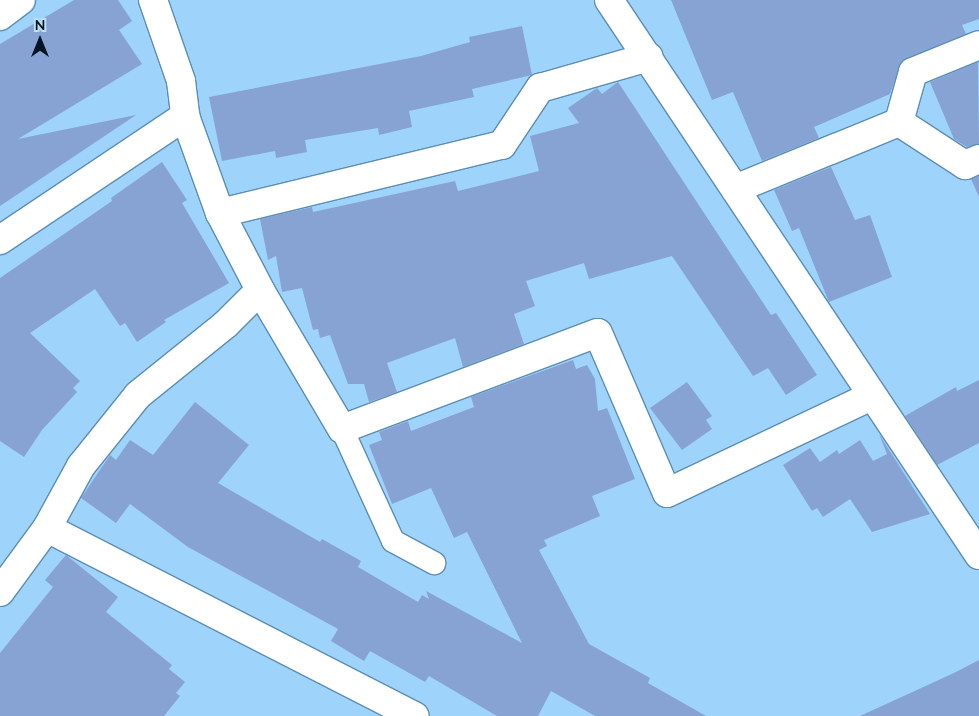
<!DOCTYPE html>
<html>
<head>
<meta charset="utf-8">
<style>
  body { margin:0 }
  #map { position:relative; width:979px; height:716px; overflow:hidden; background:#9ed3fc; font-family:Mulish,sans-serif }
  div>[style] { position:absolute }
  .building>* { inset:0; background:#87a3d4 }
  .roads { filter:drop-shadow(1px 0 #5b8eb4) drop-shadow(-1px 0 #5b8eb4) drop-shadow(0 1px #5b8eb4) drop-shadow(0 -1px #5b8eb4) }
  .service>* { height:22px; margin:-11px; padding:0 11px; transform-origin:11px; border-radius:11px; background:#fff }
  .minor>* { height:28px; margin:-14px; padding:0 14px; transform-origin:14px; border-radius:14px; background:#fff }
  span { translate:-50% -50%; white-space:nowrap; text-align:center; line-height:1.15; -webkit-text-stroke:4.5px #bedef6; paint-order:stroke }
  .north { position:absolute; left:15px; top:15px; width:50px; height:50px; -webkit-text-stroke:4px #bedef6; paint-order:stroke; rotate:0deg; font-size:14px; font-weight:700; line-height:20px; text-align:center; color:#021523 }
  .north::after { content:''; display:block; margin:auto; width:18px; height:22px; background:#021523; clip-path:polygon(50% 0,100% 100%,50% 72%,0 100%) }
</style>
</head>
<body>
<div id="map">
  <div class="building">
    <div style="clip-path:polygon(74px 0,118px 0,132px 21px,119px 30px,142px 64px,18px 139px,136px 115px,0 206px,0 44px)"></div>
    <div style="clip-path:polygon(671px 0,979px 0,979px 19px,962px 25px,966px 34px,902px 61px,890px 94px,814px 127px,819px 138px,762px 161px,733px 92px,712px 100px)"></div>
    <div style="clip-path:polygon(522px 26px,532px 75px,472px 89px,474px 97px,409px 111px,412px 127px,379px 135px,378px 128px,305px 140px,307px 152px,276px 158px,275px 151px,222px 161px,209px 97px,421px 56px,470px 42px,469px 37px)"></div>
    <div style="clip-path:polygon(978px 62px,979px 144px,967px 147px,954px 139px,930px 82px)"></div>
    <div style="clip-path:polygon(618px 82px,771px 315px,776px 313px,817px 375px,786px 395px,768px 368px,753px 376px,672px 256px,589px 279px,584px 263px,526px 281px,535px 306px,514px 314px,524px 344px,463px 367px,455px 338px,387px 363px,397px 392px,369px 402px,364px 384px,348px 384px,330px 335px,320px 338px,318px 329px,313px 330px,302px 288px,282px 292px,276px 256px,268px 260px,260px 219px,312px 207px,313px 212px,455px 181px,458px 191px,539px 171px,530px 136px,579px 123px,568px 108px,597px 88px,602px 94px)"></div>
    <div style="clip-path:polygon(162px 162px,187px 200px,182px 203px,229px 283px,164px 320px,166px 322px,137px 342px,125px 323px,120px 326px,95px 289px,30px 333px,80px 381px,73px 388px,77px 392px,42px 430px,24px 457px,0 441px,0 278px,112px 201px,111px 198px)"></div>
    <div style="clip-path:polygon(831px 167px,855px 220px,870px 215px,892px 277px,829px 302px,799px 228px,792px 231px,774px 190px)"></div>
    <div style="clip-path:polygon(979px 176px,979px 197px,971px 179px)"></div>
    <div style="clip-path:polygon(573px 360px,576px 369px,587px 365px,595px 379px,598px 411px,607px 408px,635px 479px,592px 496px,600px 516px,544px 540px,547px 546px,539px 550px,589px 644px,650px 678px,648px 683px,706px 716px,595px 716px,551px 691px,538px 716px,497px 716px,429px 676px,425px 682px,370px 651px,364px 661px,331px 641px,338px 629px,188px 547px,130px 504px,116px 523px,81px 498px,110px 455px,116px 460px,130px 440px,153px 455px,195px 402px,249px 445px,218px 483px,320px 542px,322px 539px,361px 561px,358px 567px,418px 602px,422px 595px,429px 599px,426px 591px,522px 643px,467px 532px,454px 538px,431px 488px,392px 504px,369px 445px,382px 440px,379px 432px,408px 421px,411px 431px,474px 407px,471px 397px)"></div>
    <div style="clip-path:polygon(979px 380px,979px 443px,937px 465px,905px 416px,956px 387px,957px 391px)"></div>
    <div style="clip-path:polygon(687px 382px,712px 416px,706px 420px,712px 429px,682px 450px,650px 408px)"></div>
    <div style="clip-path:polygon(879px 434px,930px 514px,872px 532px,850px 499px,823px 517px,817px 508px,812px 511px,783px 465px,810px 448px,820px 462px,837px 450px,839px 454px,860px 440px,873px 461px,887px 454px)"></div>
    <div style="clip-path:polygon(66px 555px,118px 597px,106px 612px,172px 665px,169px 669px,185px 682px,176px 693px,180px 696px,164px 716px,0 716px,0 653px,53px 587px,45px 580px)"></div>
    <div style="clip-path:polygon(979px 660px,979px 716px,860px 716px,954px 673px)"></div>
  </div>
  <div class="roads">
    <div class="service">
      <div style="left:342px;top:429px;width:123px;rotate:65.5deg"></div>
      <div style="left:393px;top:541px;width:47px;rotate:28.2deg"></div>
    </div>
    <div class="minor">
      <div style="left:153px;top:0;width:86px;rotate:70.9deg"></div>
      <div style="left:181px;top:81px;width:35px;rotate:83deg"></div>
      <div style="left:185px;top:116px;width:103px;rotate:70.2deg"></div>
      <div style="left:220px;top:213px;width:87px;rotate:62.5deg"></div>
      <div style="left:260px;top:290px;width:161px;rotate:59.5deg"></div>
      <div style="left:342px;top:429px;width:273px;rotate:-20.6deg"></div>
      <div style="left:598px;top:333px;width:174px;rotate:66.7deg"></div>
      <div style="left:667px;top:493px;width:226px;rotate:-25.4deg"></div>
      <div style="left:609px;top:0;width:667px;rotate:56.31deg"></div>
      <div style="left:0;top:16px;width:26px;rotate:-37deg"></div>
      <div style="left:899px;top:122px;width:52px;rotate:-74.4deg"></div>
      <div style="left:913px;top:72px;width:71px;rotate:-22.2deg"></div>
      <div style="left:899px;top:122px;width:79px;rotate:33.1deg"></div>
      <div style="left:965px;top:165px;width:15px;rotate:-23deg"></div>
      <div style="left:735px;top:189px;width:177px;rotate:-22.2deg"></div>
      <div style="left:220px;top:213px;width:290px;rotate:-13.6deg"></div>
      <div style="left:502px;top:145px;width:69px;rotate:-56.3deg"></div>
      <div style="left:540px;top:88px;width:113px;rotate:-15.9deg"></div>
      <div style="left:0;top:240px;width:223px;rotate:-33.8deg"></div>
      <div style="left:47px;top:528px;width:413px;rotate:27.1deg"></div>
      <div style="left:0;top:592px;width:79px;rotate:-53.7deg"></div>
      <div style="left:47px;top:528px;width:71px;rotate:-61.3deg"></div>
      <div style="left:81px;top:466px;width:91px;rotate:-51.2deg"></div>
      <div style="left:138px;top:395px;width:113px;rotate:-38.9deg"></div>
      <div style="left:226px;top:324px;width:48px;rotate:-45deg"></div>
    </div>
  </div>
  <div class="north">N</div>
</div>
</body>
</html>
